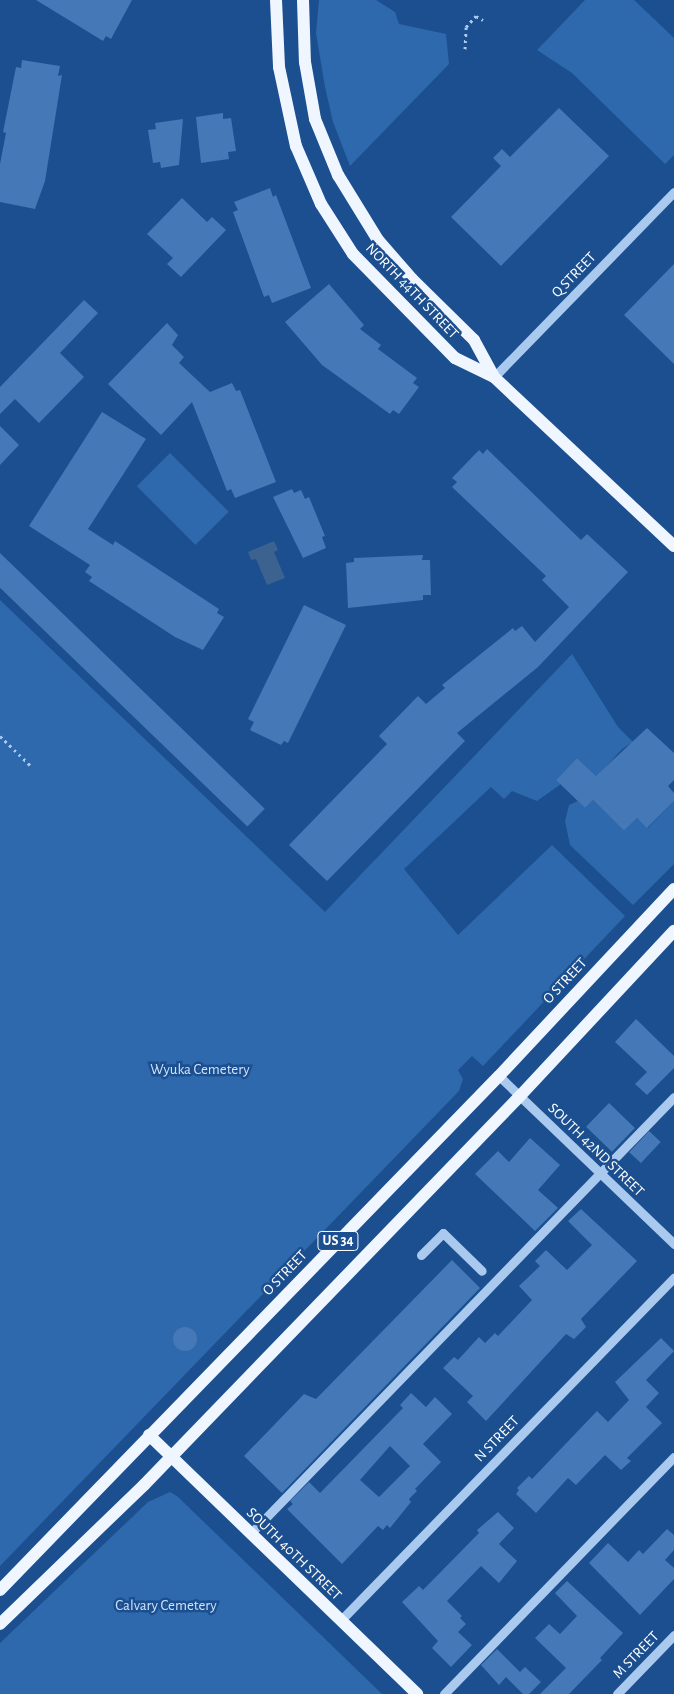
<!DOCTYPE html>
<html>
<head>
<meta charset="utf-8">
<style>
  body { margin:0 }
  #map { position:relative; width:674px; height:1694px; overflow:hidden; background:#1b4f8f; font-family:"Alegreya Sans",sans-serif }
  div>[style] { position:absolute }
  .green>* { inset:0; background:#2e69ad; transform-origin:0 0 }
  .water>* { inset:0; background:#3c6290 }
  .building>* { inset:0; background:#4478b7; transform-origin:0 0 }
  .round { border-radius:50% }
  .path>* { height:3px; margin-top:-1.5px; transform-origin:0; background:repeating-linear-gradient(90deg,#a9c9ee 0 2.5px,transparent 0 6.5px) }
  .minor>* { height:9px; margin:-4.5px; padding:0 4.5px; transform-origin:4.5px; border-radius:4.5px; background:#a9c9ee }
  .major>* { height:12px; margin:-6px; padding:0 6px; transform-origin:6px; border-radius:6px; background:#f0f6ff }
  span { translate:-50% -50%; white-space:nowrap; text-align:center; line-height:1.15; -webkit-text-stroke:5px #1b4f8f; paint-order:stroke }
  .shield-label span { padding:1px 4px; background:#1b4f8f; border:1px solid; border-radius:4px; -webkit-text-stroke-width:0 }
  .shield-label { font-size:14px; color:#fff; font-weight:700 }
  .street-label { font-size:15px; color:#fff }
  .park-label { font-size:15px; color:#cfe3fa }
</style>
</head>
<body>
<div id="map">
  <div class="green">
    <div style="clip-path:polygon(319px 0,376px 0,395px 12px,399px 24px,446px 34px,449px 64px,350px 166px,333px 122px,325px 87px,316px 33px)"></div>
    <div style="clip-path:polygon(585px 0,634px 0,674px 38px,674px 155px,665px 164px,572px 73px,537px 50px)"></div>
    <div style="left:170px;top:453px;width:83px;height:47px;rotate:45deg"></div>
    <div style="clip-path:polygon(0 600px,325px 912px,572px 654px,618px 727px,633px 742px,622px 749px,597px 777px,577px 758px,556px 780px,561px 784px,537px 801px,512px 791px,504px 799px,491px 787px,404px 869px,458px 935px,552px 845px,625px 916px,483px 1066px,472px 1056px,458px 1070px,463px 1079px,459px 1091px,0 1566px)"></div>
    <div style="clip-path:polygon(593px 800px,624px 831px,637px 818px,648px 828px,674px 801px,674px 864px,633px 905px,570px 845px,565px 821px,569px 805px,578px 801px,585px 808px)"></div>
    <div style="clip-path:polygon(170px 1492px,177px 1496px,382px 1694px,0 1694px,0 1643px,148px 1502px)"></div>
  </div>
  <div class="water">
    <div style="clip-path:polygon(274px 541px,278px 550px,274px 552px,285px 578px,267px 585px,256px 559px,251px 560px,248px 552px)"></div>
  </div>
  <div class="building">
    <div style="clip-path:polygon(36px 0,132px 0,111px 39px,106px 36px,103px 41px)"></div>
    <div style="clip-path:polygon(22px 60px,60px 66px,58px 76px,62px 75px,45px 181px,35px 209px,0 202px,0 164px,6px 133px,3px 132px,16px 67px,21px 68px)"></div>
    <div style="clip-path:polygon(559px 108px,609px 156px,501px 266px,451px 217px,501px 166px,493px 158px,502px 149px,510px 157px)"></div>
    <div style="clip-path:polygon(223px 113px,223px 119px,231px 118px,236px 151px,228px 152px,229px 159px,201px 163px,196px 117px)"></div>
    <div style="clip-path:polygon(183px 119px,179px 165px,161px 168px,160px 162px,153px 163px,148px 130px,156px 129px,155px 123px)"></div>
    <div style="clip-path:polygon(270px 188px,273px 197px,276px 195px,311px 288px,272px 303px,269px 295px,264px 297px,233px 212px,238px 210px,234px 202px)"></div>
    <div style="clip-path:polygon(182px 198px,207px 222px,212px 217px,226px 230px,181px 277px,167px 264px,173px 258px,147px 234px)"></div>
    <div style="clip-path:polygon(674px 264px,674px 364px,624px 315px)"></div>
    <div style="clip-path:polygon(329px 284px,364px 325px,360px 329px,381px 345px,378px 349px,417px 378px,413px 383px,419px 387px,399px 414px,393px 410px,390px 414px,322px 365px,285px 322px)"></div>
    <div style="clip-path:polygon(84px 300px,98px 313px,60px 353px,84px 377px,39px 423px,15px 399px,0 414px,0 387px)"></div>
    <div style="clip-path:polygon(167px 323px,178px 335px,172px 345px,184px 357px,179px 363px,210px 392px,232px 383px,236px 391px,240px 390px,276px 482px,235px 498px,231px 489px,227px 491px,192px 402px,161px 435px,108px 384px)"></div>
    <div style="clip-path:polygon(102px 412px,146px 439px,88px 529px,113px 545px,115px 541px,219px 609px,217px 613px,224px 617px,203px 650px,175px 637px,89px 581px,92px 577px,85px 572px,90px 565px,29px 526px)"></div>
    <div style="clip-path:polygon(0 426px,19px 445px,0 465px)"></div>
    <div style="clip-path:polygon(487px 449px,581px 540px,587px 534px,628px 572px,538px 667px,457px 733px,465px 741px,327px 881px,289px 845px,387px 744px,379px 736px,418px 696px,426px 704px,445px 688px,442px 685px,513px 628px,515px 631px,522px 626px,535px 642px,569px 607px,542px 580px,546px 576px,452px 487px,457px 482px,452px 478px,479px 450px,483px 454px)"></div>
    <div style="clip-path:polygon(292px 489px,294px 493px,301px 490px,305px 499px,309px 497px,325px 536px,322px 537px,326px 548px,303px 558px,273px 497px)"></div>
    <div style="left:0;top:553px;width:368px;height:25px;rotate:44deg"></div>
    <div style="clip-path:polygon(423px 555px,422px 560px,430px 560px,431px 595px,423px 595px,423px 600px,348px 608px,346px 563px,354px 562px,354px 558px)"></div>
    <div style="clip-path:polygon(304px 605px,346px 625px,288px 743px,284px 741px,281px 745px,250px 730px,254px 722px,248px 719px)"></div>
    <div style="clip-path:polygon(647px 728px,674px 753px,674px 780px,668px 786px,674px 793px,674px 801px,647px 828px,637px 818px,624px 831px,593px 800px,585px 808px,556px 780px,577px 758px,596px 776px)"></div>
    <div style="clip-path:polygon(636px 1019px,674px 1056px,674px 1068px,647px 1095px,635px 1084px,647px 1072px,615px 1042px)"></div>
    <div style="left:609px;top:1103px;width:36px;height:33px;rotate:44deg"></div>
    <div style="left:649px;top:1131px;width:16px;height:29px;rotate:43deg"></div>
    <div style="clip-path:polygon(530px 1138px,560px 1165px,538px 1190px,558px 1208px,535px 1231px,475px 1174px,498px 1151px,509px 1162px)"></div>
    <div style="clip-path:polygon(581px 1209px,637px 1261px,581px 1319px,586px 1327px,574px 1339px,566px 1334px,486px 1421px,467px 1402px,473px 1396px,443px 1368px,454px 1357px,458px 1360px,479px 1337px,485px 1343px,495px 1333px,498px 1336px,532px 1300px,519px 1286px,540px 1266px,535px 1261px,546px 1250px,567px 1270px,592px 1245px,568px 1221px)"></div>
    <div style="clip-path:polygon(452px 1260px,480px 1288px,282px 1493px,244px 1456px,304px 1394px,316px 1399px)"></div>
    <div class="round" style="left:173px;top:1327px;width:24px;height:24px"></div>
    <div style="clip-path:polygon(661px 1338px,674px 1351px,646px 1380px,659px 1393px,646px 1407px,662px 1423px,627px 1458px,631px 1461px,621px 1470px,605px 1455px,576px 1485px,568px 1478px,536px 1513px,516px 1494px,519px 1490px,517px 1488px,529px 1476px,532px 1479px,597px 1411px,608px 1422px,629px 1400px,615px 1382px)"></div>
    <div style="clip-path:polygon(evenodd,411px 1393px,426px 1407px,435px 1397px,452px 1414px,423px 1444px,441px 1462px,415px 1489px,417px 1491px,409px 1499px,411px 1502px,390px 1528px,387px 1525px,383px 1530px,378px 1526px,342px 1564px,287px 1509px,293px 1504px,290px 1501px,309px 1482px,320px 1493px,403px 1408px,400px 1405px,411px 1393px,390px 1446px,410px 1466px,379px 1497px,360px 1480px,390px 1446px)"></div>
    <div style="clip-path:polygon(498px 1512px,514px 1528px,499px 1544px,517px 1561px,499px 1583px,481px 1566px,447px 1601px,462px 1616px,460px 1618px,466px 1624px,458px 1632px,472px 1645px,451px 1667px,432px 1648px,438px 1641px,402px 1602px,419px 1586px,423px 1590px,479px 1533px,477px 1530px)"></div>
    <div style="clip-path:polygon(667px 1529px,674px 1535px,674px 1550px,665px 1560px,674px 1568px,674px 1579px,640px 1615px,589px 1563px,608px 1543px,628px 1562px,639px 1550px,643px 1554px)"></div>
    <div style="clip-path:polygon(567px 1581px,623px 1633px,600px 1658px,602px 1660px,569px 1694px,540px 1694px,566px 1668px,535px 1638px,549px 1624px,560px 1634px,577px 1616px,555px 1593px)"></div>
    <div style="clip-path:polygon(497px 1649px,520px 1672px,525px 1667px,541px 1682px,529px 1694px,523px 1694px,506px 1677px,499px 1685px,481px 1665px)"></div>
  </div>
  <div class="path">
    <div style="left:465px;top:49px;width:22px;rotate:-87deg"></div>
    <div style="left:466px;top:27px;width:15px;rotate:-48deg"></div>
    <div style="left:476px;top:16px;width:8px;rotate:30deg"></div>
    <div style="left:0;top:736px;width:45px;rotate:44.1deg"></div>
  </div>
  <div class="minor">
    <div style="left:494px;top:377px;width:258px;rotate:-45.8deg"></div>
    <div style="left:499px;top:1076px;width:243px;rotate:43.8deg"></div>
    <div style="left:421px;top:1255px;width:31px;rotate:-45deg"></div>
    <div style="left:443px;top:1233px;width:54px;rotate:44.3deg"></div>
    <div style="left:250px;top:1534px;width:609px;rotate:-45.87deg"></div>
    <div style="left:340px;top:1621px;width:479px;rotate:-45.8deg"></div>
    <div style="left:444px;top:1694px;width:330px;rotate:-45.9deg"></div>
    <div style="left:617px;top:1694px;width:82px;rotate:-46deg"></div>
  </div>
  <div class="major">
    <div style="left:276px;top:0;width:67px;rotate:87.4deg"></div>
    <div style="left:279px;top:67px;width:81px;rotate:77.9deg"></div>
    <div style="left:296px;top:146px;width:63px;rotate:66.7deg"></div>
    <div style="left:321px;top:204px;width:59px;rotate:57.4deg"></div>
    <div style="left:353px;top:254px;width:146px;rotate:45.6deg"></div>
    <div style="left:455px;top:358px;width:43px;rotate:26deg"></div>
    <div style="left:494px;top:377px;width:247px;rotate:43.2deg"></div>
    <div style="left:303px;top:0;width:62px;rotate:88.2deg"></div>
    <div style="left:305px;top:62px;width:58px;rotate:80deg"></div>
    <div style="left:315px;top:119px;width:61px;rotate:67.7deg"></div>
    <div style="left:338px;top:175px;width:76px;rotate:58.4deg"></div>
    <div style="left:378px;top:240px;width:52px;rotate:48.9deg"></div>
    <div style="left:412px;top:279px;width:87px;rotate:44.5deg"></div>
    <div style="left:474px;top:340px;width:42px;rotate:61.6deg"></div>
    <div style="left:149px;top:1435px;width:373px;rotate:44deg"></div>
    <div style="left:0;top:1590px;width:716px;rotate:-45.85deg"></div>
    <div style="left:499px;top:1076px;width:256px;rotate:-46.9deg"></div>
    <div style="left:0;top:1624px;width:200px;rotate:-44deg"></div>
    <div style="left:144px;top:1485px;width:541px;rotate:-45.97deg"></div>
    <div style="left:520px;top:1096px;width:226px;rotate:-47deg"></div>
  </div>
  <div class="shield-label">
    <span style="left:338px;top:1241px">US 34</span>
  </div>
  <div class="street-label">
    <span style="left:574px;top:275px;rotate:-46deg">Q STREET</span>
    <span style="left:412px;top:291px;rotate:46deg">NORTH 44TH STREET</span>
    <span style="left:565px;top:981px;rotate:-47deg">O STREET</span>
    <span style="left:596px;top:1150px;rotate:44deg">SOUTH 42ND STREET</span>
    <span style="left:285px;top:1273px;rotate:-46deg">O STREET</span>
    <span style="left:497px;top:1439px;rotate:-46deg">N STREET</span>
    <span style="left:294px;top:1554px;rotate:44deg">SOUTH 40TH STREET</span>
    <span style="left:636px;top:1655px;rotate:-46deg">M STREET</span>
  </div>
  <div class="park-label">
    <span style="left:200px;top:1070px">Wyuka Cemetery</span>
    <span style="left:166px;top:1606px">Calvary Cemetery</span>
  </div>
</div>
</body>
</html>
